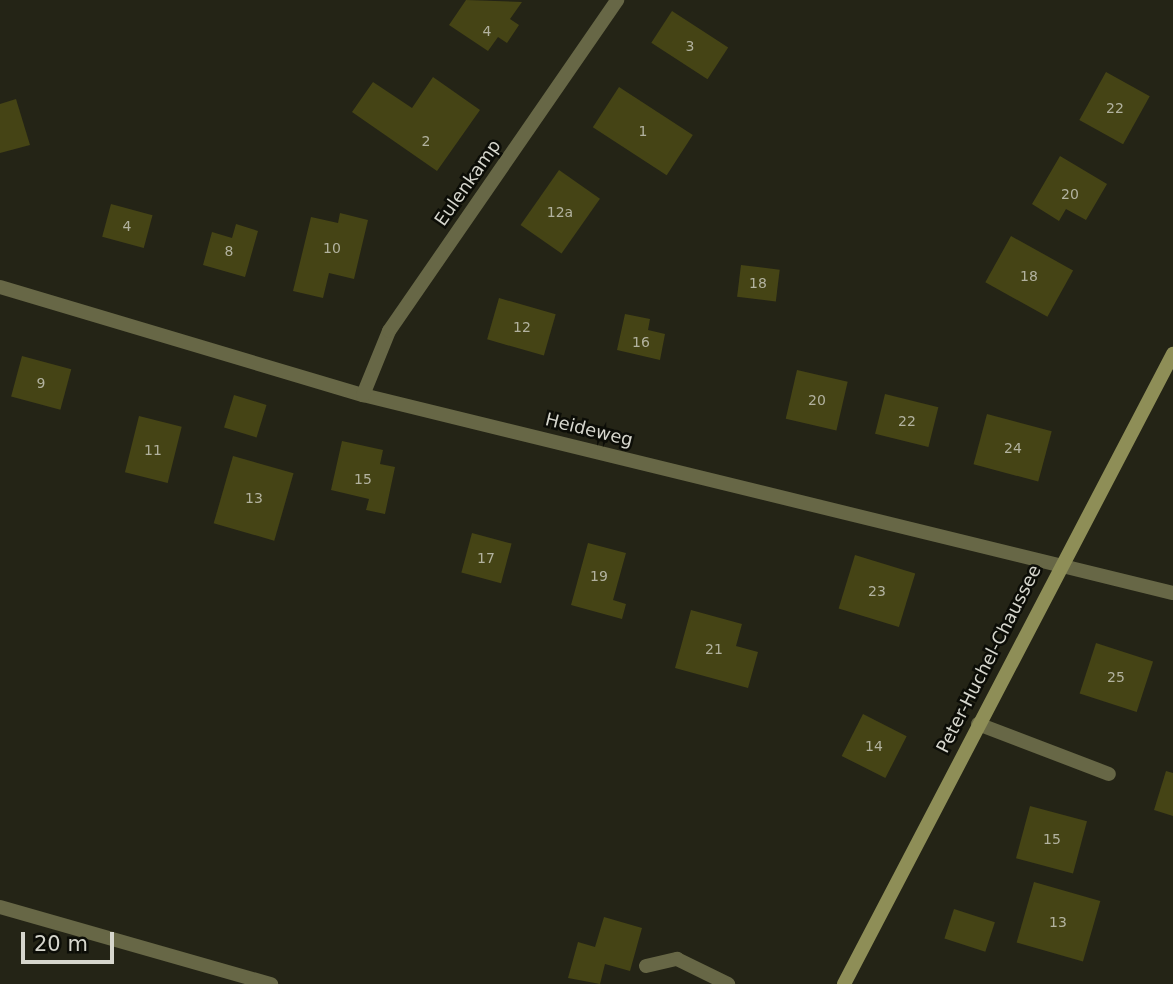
<!DOCTYPE html>
<html>
<head>
<meta charset="utf-8">
<style>
  body { margin:0 }
  #map { position:relative; width:1173px; height:984px; overflow:hidden; background:#242416; font-family:"DejaVu Sans",sans-serif }
  div>[style] { position:absolute }
  .building>* { inset:0; background:#454415; transform-origin:0 0 }
  .lane>* { height:14px; margin:-7px; padding:0 7px; transform-origin:7px; border-radius:7px; background:#676746 }
  .street>* { height:14px; margin:-7px; padding:0 7px; transform-origin:7px; border-radius:7px; background:#676746 }
  .secondary>* { height:14px; margin:-7px; padding:0 7px; transform-origin:7px; border-radius:7px; background:#8e8e57 }
  span { translate:-50% -50%; white-space:nowrap; text-align:center; line-height:1.15; -webkit-text-stroke:5px #0c0d07; paint-order:stroke }
  .number-label { font-size:14px; color:#b2b29f }
  .number-label span { -webkit-text-stroke-width:0 }
  .street-label { font-size:18px; color:#d6d6cd }
  .scale { position:absolute; left:21px; top:932px; width:93px; height:32px; box-sizing:border-box; border:4px solid #d6d6cd; border-top:0; padding-left:9px; font-size:21px; line-height:24px; white-space:nowrap; color:#d6d6cd; -webkit-text-stroke:5px #0c0d07; paint-order:stroke }
</style>
</head>
<body>
<div id="map">
  <div class="building">
    <div style="clip-path:polygon(466px 0,522px 2px,510px 19px,519px 25px,507px 43px,498px 37px,488px 51px,449px 25px)"></div>
    <div style="left:672px;top:11px;width:67px;height:38px;rotate:33deg"></div>
    <div style="left:1106px;top:72px;width:50px;height:55px;rotate:29deg"></div>
    <div style="clip-path:polygon(433px 77px,480px 110px,437px 171px,352px 112px,373px 82px,412px 108px)"></div>
    <div style="left:619px;top:87px;width:88px;height:48px;rotate:33deg"></div>
    <div style="clip-path:polygon(16px 99px,30px 145px,0 153px,0 104px)"></div>
    <div style="clip-path:polygon(1060px 156px,1107px 184px,1086px 220px,1066px 209px,1059px 221px,1032px 204px)"></div>
    <div style="left:559px;top:170px;width:50px;height:67px;rotate:35deg"></div>
    <div style="left:111px;top:204px;width:43px;height:34px;rotate:15deg"></div>
    <div style="clip-path:polygon(340px 213px,368px 220px,354px 279px,329px 273px,323px 298px,293px 291px,311px 217px,338px 223px)"></div>
    <div style="clip-path:polygon(236px 224px,258px 231px,245px 277px,203px 265px,212px 232px,232px 238px)"></div>
    <div style="left:1011px;top:236px;width:71px;height:53px;rotate:29deg"></div>
    <div style="left:741px;top:265px;width:39px;height:32px;rotate:7deg"></div>
    <div style="left:499px;top:298px;width:59px;height:43px;rotate:16deg"></div>
    <div style="clip-path:polygon(625px 314px,650px 319px,648px 330px,665px 334px,660px 360px,617px 350px)"></div>
    <div style="left:22px;top:356px;width:51px;height:42px;rotate:15deg"></div>
    <div style="left:797px;top:370px;width:52px;height:50px;rotate:13deg"></div>
    <div style="left:885px;top:394px;width:55px;height:41px;rotate:14deg"></div>
    <div style="left:234px;top:395px;width:34px;height:34px;rotate:17deg"></div>
    <div style="left:987px;top:414px;width:67px;height:52px;rotate:15deg"></div>
    <div style="left:139px;top:416px;width:44px;height:58px;rotate:14deg"></div>
    <div style="clip-path:polygon(342px 441px,383px 450px,380px 464px,395px 467px,385px 514px,366px 510px,369px 499px,331px 490px)"></div>
    <div style="left:233px;top:456px;width:63px;height:70px;rotate:16deg"></div>
    <div style="left:472px;top:533px;width:41px;height:41px;rotate:15deg"></div>
    <div style="clip-path:polygon(588px 543px,626px 553px,613px 600px,626px 604px,622px 619px,571px 605px)"></div>
    <div style="left:855px;top:555px;width:63px;height:56px;rotate:17deg"></div>
    <div style="clip-path:polygon(691px 610px,742px 624px,736px 646px,758px 652px,748px 688px,675px 668px)"></div>
    <div style="left:1096px;top:643px;width:60px;height:53px;rotate:18deg"></div>
    <div style="left:863px;top:714px;width:49px;height:47px;rotate:27deg"></div>
    <div style="clip-path:polygon(1166px 771px,1173px 773px,1173px 816px,1154px 810px)"></div>
    <div style="left:1030px;top:806px;width:59px;height:54px;rotate:15deg"></div>
    <div style="left:1034px;top:882px;width:69px;height:63px;rotate:16deg"></div>
    <div style="left:954px;top:909px;width:43px;height:31px;rotate:18deg"></div>
    <div style="clip-path:polygon(604px 917px,642px 928px,630px 971px,605px 964px,600px 984px,568px 978px,578px 942px,595px 947px)"></div>
  </div>
  <div class="lane">
    <div style="left:978px;top:724px;width:140px;rotate:20.9deg"></div>
    <div style="left:646px;top:966px;width:32px;rotate:-13deg"></div>
    <div style="left:677px;top:959px;width:57px;rotate:26.1deg"></div>
  </div>
  <div class="street">
    <div style="left:0;top:287px;width:379px;rotate:16.6deg"></div>
    <div style="left:363px;top:395px;width:834px;rotate:13.74deg"></div>
    <div style="left:363px;top:395px;width:69px;rotate:-67.9deg"></div>
    <div style="left:389px;top:331px;width:402px;rotate:-55.4deg"></div>
    <div style="left:0;top:907px;width:282px;rotate:15.9deg"></div>
  </div>
  <div class="secondary">
    <div style="left:844px;top:984px;width:711px;rotate:-62.43deg"></div>
  </div>
  <div class="number-label">
    <span style="left:487px;top:31px">4</span>
    <span style="left:690px;top:46px">3</span>
    <span style="left:1115px;top:108px">22</span>
    <span style="left:643px;top:131px">1</span>
    <span style="left:426px;top:141px">2</span>
    <span style="left:1070px;top:194px">20</span>
    <span style="left:560px;top:212px">12a</span>
    <span style="left:127px;top:226px">4</span>
    <span style="left:332px;top:248px">10</span>
    <span style="left:229px;top:251px">8</span>
    <span style="left:1029px;top:276px">18</span>
    <span style="left:758px;top:283px">18</span>
    <span style="left:522px;top:327px">12</span>
    <span style="left:641px;top:342px">16</span>
    <span style="left:41px;top:383px">9</span>
    <span style="left:817px;top:400px">20</span>
    <span style="left:907px;top:421px">22</span>
    <span style="left:1013px;top:448px">24</span>
    <span style="left:153px;top:450px">11</span>
    <span style="left:363px;top:479px">15</span>
    <span style="left:254px;top:498px">13</span>
    <span style="left:486px;top:558px">17</span>
    <span style="left:599px;top:576px">19</span>
    <span style="left:877px;top:591px">23</span>
    <span style="left:714px;top:649px">21</span>
    <span style="left:1116px;top:677px">25</span>
    <span style="left:874px;top:746px">14</span>
    <span style="left:1052px;top:839px">15</span>
    <span style="left:1058px;top:922px">13</span>
  </div>
  <div class="street-label">
    <span style="left:468px;top:183px;rotate:-55deg">Eulenkamp</span>
    <span style="left:589px;top:430px;rotate:14deg">Heideweg</span>
    <span style="left:989px;top:659px;rotate:-63deg">Peter-Huchel-Chaussee</span>
  </div>
  <div class="scale">20 m</div>
</div>
</body>
</html>
